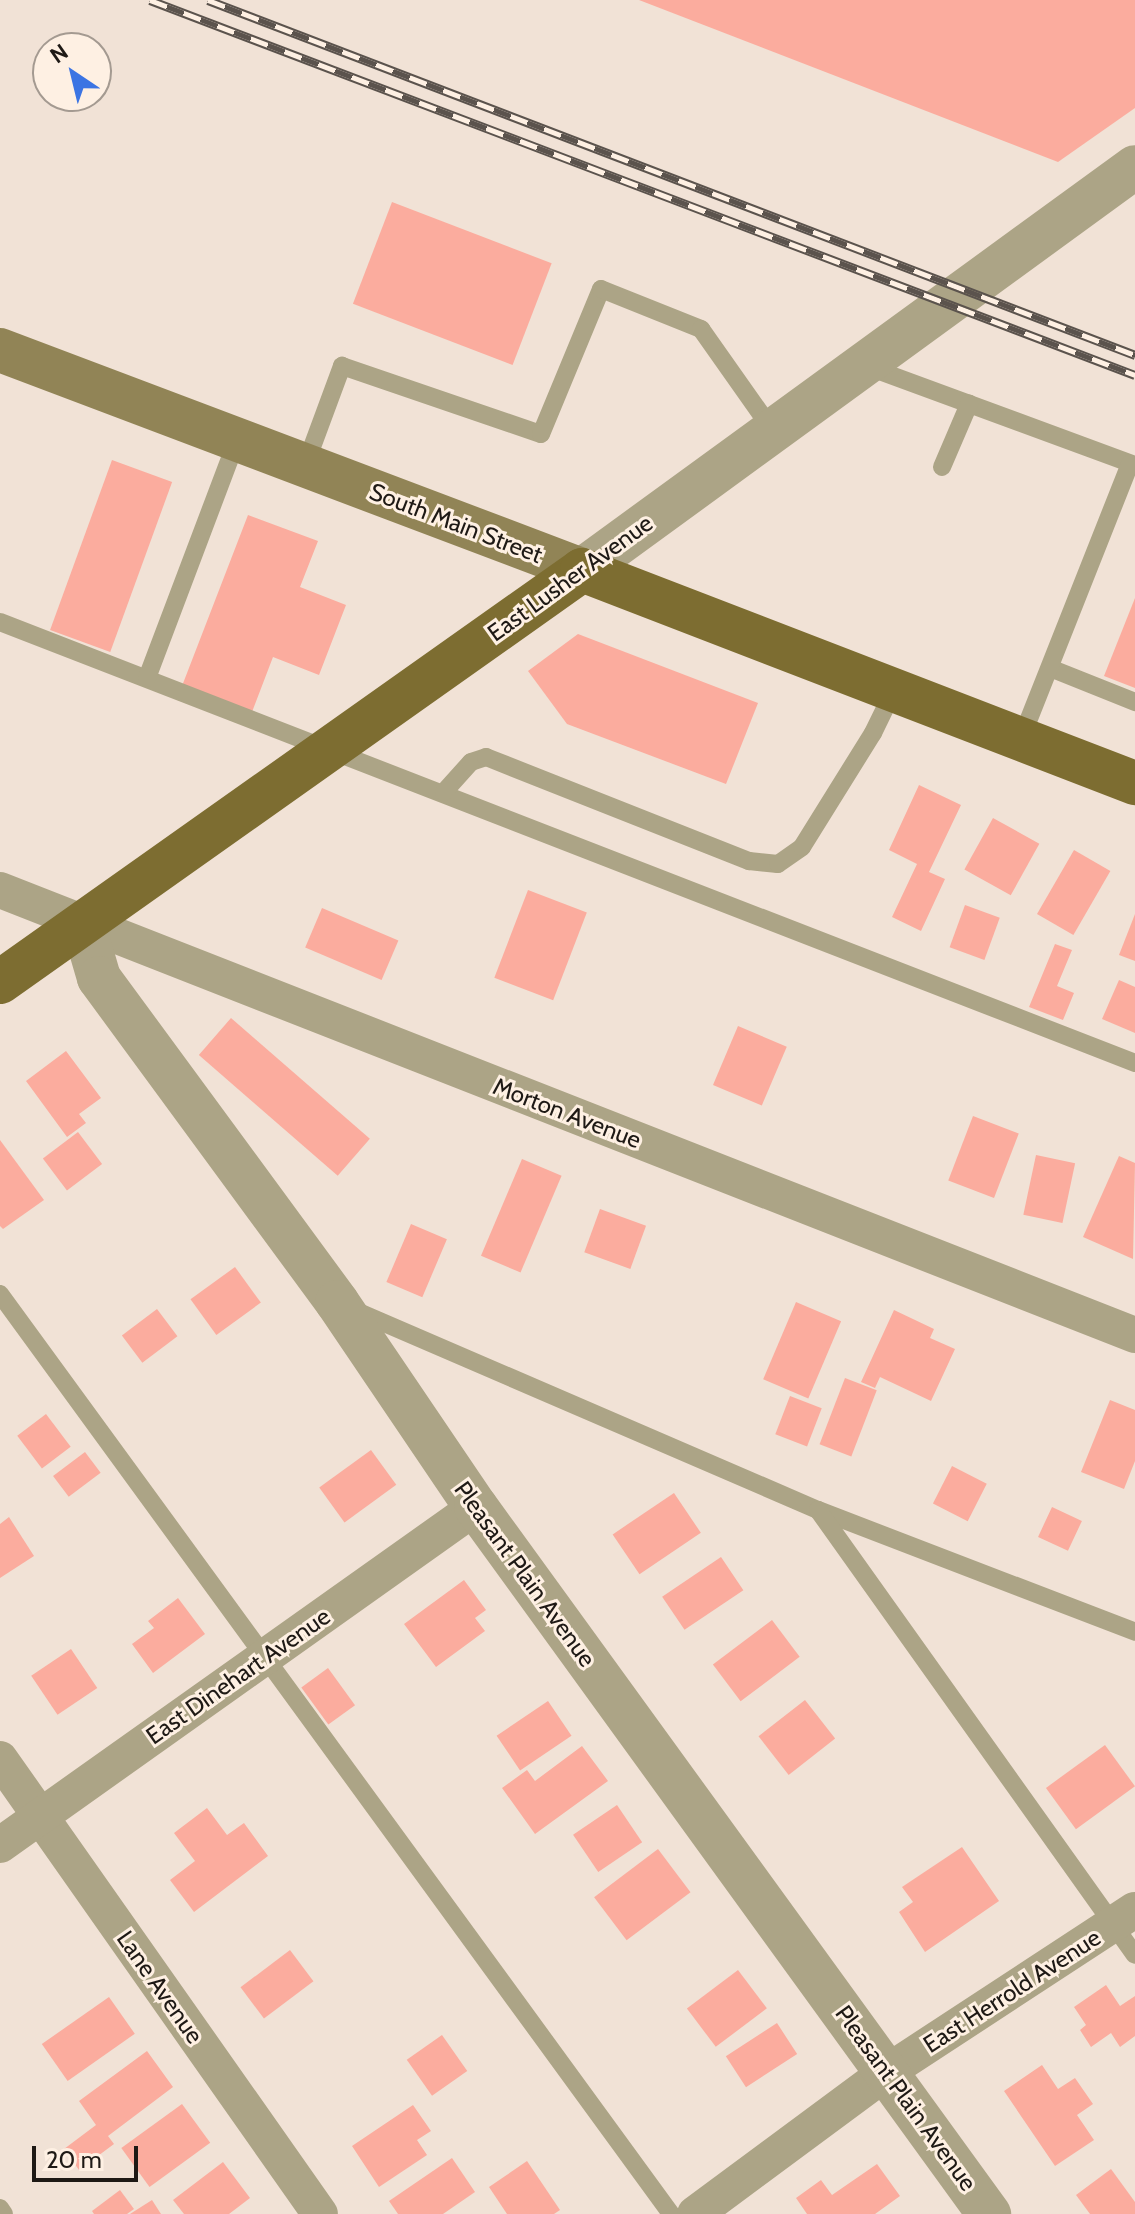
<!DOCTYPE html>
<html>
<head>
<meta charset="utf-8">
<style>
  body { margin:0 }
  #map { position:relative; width:1135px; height:2214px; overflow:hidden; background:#f1e2d6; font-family:Cabin,sans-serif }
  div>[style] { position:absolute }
  .building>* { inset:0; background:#fbac9e; transform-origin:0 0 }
  .service>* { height:18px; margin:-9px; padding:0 9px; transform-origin:9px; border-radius:9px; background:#aca486 }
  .minor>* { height:36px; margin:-18px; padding:0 18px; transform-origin:18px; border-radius:18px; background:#aca486 }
  .tertiary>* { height:44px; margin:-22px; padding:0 22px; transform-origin:22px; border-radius:22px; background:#aca486 }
  .secondary>* { height:44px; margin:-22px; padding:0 22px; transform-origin:22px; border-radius:22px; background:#918456 }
  .primary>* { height:44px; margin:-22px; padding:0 22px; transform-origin:22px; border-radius:22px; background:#7d6d31 }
  .rail>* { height:9px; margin-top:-4.5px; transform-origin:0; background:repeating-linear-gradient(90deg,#fef0e3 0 18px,#5b534d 0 36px); box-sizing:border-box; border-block:2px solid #5b534d }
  span { translate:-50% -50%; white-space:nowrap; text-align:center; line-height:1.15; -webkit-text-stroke:6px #fef0e3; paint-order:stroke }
  .street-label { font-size:24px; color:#1e1915 }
  .north { position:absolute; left:32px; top:32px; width:80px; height:80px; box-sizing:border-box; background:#fef0e3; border:2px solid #a49a91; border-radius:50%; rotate:325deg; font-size:22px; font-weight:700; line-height:32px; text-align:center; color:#1e1915 }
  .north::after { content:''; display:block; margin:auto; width:28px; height:36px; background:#3b74e3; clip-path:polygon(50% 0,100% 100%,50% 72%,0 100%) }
  .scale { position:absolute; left:32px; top:2146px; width:106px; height:36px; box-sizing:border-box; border:4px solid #1e1915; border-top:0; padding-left:10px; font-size:24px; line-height:28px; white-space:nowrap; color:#1e1915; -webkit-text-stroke:6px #fef0e3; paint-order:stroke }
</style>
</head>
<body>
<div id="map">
  <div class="building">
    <div style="clip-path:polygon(639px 0,1135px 0,1135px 108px,1058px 162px)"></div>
    <div style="left:392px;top:202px;width:171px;height:109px;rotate:21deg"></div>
    <div style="left:112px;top:460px;width:64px;height:181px;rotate:20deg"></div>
    <div style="clip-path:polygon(248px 515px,318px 541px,300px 587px,346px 605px,319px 675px,273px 657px,252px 712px,182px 686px)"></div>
    <div style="clip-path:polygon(1135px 598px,1135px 688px,1104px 676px)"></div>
    <div style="clip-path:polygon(578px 634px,758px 703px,726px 784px,567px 724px,528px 671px)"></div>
    <div style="clip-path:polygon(919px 785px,961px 805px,929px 872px,945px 879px,921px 931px,892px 917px,917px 864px,889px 850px)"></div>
    <div style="left:993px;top:818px;width:53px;height:59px;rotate:29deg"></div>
    <div style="left:1074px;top:850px;width:42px;height:74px;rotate:30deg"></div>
    <div style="left:528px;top:890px;width:63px;height:94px;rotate:21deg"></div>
    <div style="left:965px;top:905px;width:37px;height:45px;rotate:20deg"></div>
    <div style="left:322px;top:908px;width:83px;height:43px;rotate:23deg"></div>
    <div style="clip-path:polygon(1135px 914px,1135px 961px,1119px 955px)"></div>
    <div style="clip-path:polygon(1055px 944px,1072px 950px,1057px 986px,1074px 993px,1063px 1020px,1029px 1007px)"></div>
    <div style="clip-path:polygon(1119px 980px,1135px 987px,1135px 1033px,1102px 1019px)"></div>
    <div style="left:231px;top:1018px;width:184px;height:49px;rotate:41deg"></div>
    <div style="left:738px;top:1026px;width:53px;height:64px;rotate:23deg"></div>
    <div style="clip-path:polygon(66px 1051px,101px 1098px,79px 1114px,86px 1123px,67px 1137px,26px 1081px)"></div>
    <div style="left:973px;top:1116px;width:49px;height:69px;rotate:21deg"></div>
    <div style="left:78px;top:1132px;width:40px;height:44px;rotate:53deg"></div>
    <div style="clip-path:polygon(0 1140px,44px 1200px,3px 1229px,0 1226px)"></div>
    <div style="left:1036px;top:1155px;width:40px;height:61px;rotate:12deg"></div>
    <div style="clip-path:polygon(1119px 1156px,1135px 1163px,1133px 1259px,1083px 1237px)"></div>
    <div style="left:522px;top:1159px;width:43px;height:105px;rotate:23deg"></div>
    <div style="left:600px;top:1209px;width:49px;height:46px;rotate:20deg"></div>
    <div style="left:411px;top:1224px;width:39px;height:63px;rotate:23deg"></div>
    <div style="left:235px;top:1267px;width:44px;height:55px;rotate:54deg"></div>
    <div style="left:796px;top:1302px;width:49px;height:84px;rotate:23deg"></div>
    <div style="left:157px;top:1309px;width:34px;height:44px;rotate:53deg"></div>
    <div style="clip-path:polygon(894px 1310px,934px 1329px,930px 1338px,955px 1349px,931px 1401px,880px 1377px,875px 1388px,861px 1382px)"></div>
    <div style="left:845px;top:1378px;width:34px;height:71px;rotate:21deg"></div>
    <div style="left:790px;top:1396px;width:34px;height:41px;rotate:21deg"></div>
    <div style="clip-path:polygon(1110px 1400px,1135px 1410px,1135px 1461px,1124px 1489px,1081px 1472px)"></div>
    <div style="left:46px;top:1414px;width:41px;height:36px;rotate:53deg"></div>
    <div style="left:371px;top:1450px;width:43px;height:64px;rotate:54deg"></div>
    <div style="left:85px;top:1452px;width:26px;height:40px;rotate:53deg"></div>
    <div style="left:952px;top:1466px;width:39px;height:42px;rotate:27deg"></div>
    <div style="left:674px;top:1493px;width:48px;height:74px;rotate:56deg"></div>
    <div style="left:1052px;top:1507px;width:33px;height:33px;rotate:25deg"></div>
    <div style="clip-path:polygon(9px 1517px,34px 1556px,0 1578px,0 1524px)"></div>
    <div style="left:721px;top:1557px;width:40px;height:71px;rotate:56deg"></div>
    <div style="clip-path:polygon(464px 1580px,486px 1610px,475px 1618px,485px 1631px,436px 1667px,404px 1624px)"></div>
    <div style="clip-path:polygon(178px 1598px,205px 1634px,153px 1673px,132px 1644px,154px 1628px,148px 1621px)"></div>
    <div style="left:772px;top:1620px;width:46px;height:74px;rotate:53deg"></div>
    <div style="left:71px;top:1649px;width:47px;height:48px;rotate:56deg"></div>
    <div style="left:328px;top:1668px;width:46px;height:33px;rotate:54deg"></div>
    <div style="left:805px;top:1700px;width:49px;height:59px;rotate:52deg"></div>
    <div style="left:548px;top:1701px;width:42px;height:62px;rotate:56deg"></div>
    <div style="left:1105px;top:1745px;width:51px;height:73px;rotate:54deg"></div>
    <div style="clip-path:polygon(582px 1746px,608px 1781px,535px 1834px,502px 1788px,527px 1770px,535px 1781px)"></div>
    <div style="left:617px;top:1805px;width:45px;height:53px;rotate:56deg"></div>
    <div style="clip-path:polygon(207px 1808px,227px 1835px,244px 1823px,268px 1856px,194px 1912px,170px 1880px,195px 1861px,174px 1833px)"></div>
    <div style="clip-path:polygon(962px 1847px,999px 1901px,925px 1952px,899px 1912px,913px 1902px,902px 1887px)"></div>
    <div style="left:658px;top:1849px;width:54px;height:80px;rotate:53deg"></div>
    <div style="left:290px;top:1950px;width:39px;height:62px;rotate:53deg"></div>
    <div style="left:738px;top:1970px;width:48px;height:64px;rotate:53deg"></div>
    <div style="clip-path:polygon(1106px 1985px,1120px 2006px,1135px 1996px,1135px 2036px,1120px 2047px,1111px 2033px,1091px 2047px,1080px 2030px,1086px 2025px,1074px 2007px)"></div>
    <div style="left:109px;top:1997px;width:45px;height:82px;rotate:55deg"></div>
    <div style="left:777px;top:2023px;width:37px;height:61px;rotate:57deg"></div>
    <div style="left:442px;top:2035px;width:44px;height:43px;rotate:55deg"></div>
    <div style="clip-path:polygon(147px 2051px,173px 2087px,108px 2136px,114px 2144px,79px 2170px,64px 2149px,96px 2125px,79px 2101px)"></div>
    <div style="clip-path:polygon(1042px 2065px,1058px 2089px,1075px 2078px,1093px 2104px,1077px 2115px,1094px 2140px,1055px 2166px,1004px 2091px)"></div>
    <div style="left:182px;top:2104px;width:48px;height:75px;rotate:54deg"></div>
    <div style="clip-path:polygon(413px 2105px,431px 2131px,417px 2140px,427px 2155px,379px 2187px,352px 2146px)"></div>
    <div style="clip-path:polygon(452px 2158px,475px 2192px,443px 2214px,398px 2214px,389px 2201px)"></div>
    <div style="clip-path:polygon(527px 2161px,560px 2210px,554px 2214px,507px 2214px,489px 2187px)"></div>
    <div style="clip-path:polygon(223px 2162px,250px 2198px,229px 2214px,184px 2214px,173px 2200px)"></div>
    <div style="clip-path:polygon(877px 2164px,900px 2196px,875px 2214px,807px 2214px,796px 2198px,821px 2180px,832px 2195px)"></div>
    <div style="clip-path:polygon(1111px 2169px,1135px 2202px,1135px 2214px,1090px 2214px,1076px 2195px)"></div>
    <div style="clip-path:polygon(120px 2190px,134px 2209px,127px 2214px,94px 2214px,92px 2211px)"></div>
    <div style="clip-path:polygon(152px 2200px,161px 2214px,130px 2214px)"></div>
  </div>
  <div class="service">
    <div style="left:866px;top:366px;width:287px;rotate:20.2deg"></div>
    <div style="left:305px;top:466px;width:107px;rotate:-69.7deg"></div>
    <div style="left:342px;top:366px;width:210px;rotate:18.9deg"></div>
    <div style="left:541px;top:434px;width:157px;rotate:-67.5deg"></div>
    <div style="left:601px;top:289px;width:108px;rotate:21.8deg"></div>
    <div style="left:701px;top:329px;width:125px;rotate:54.8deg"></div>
    <div style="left:942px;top:467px;width:69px;rotate:-66.8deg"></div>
    <div style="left:0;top:622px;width:1218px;rotate:21.23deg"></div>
    <div style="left:1050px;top:668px;width:92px;rotate:21.8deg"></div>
    <div style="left:147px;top:678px;width:254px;rotate:-69.3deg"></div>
    <div style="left:1021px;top:739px;width:296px;rotate:-68.4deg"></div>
    <div style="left:444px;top:792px;width:40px;rotate:-48deg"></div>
    <div style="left:471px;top:762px;width:16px;rotate:-18deg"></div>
    <div style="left:486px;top:757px;width:283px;rotate:21.6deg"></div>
    <div style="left:749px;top:861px;width:29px;rotate:6deg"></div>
    <div style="left:778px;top:864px;width:29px;rotate:-35deg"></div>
    <div style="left:802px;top:847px;width:134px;rotate:-58.1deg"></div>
    <div style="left:873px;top:733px;width:48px;rotate:-64deg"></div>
    <div style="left:0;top:1294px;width:1139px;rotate:53.89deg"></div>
    <div style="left:354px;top:1310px;width:505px;rotate:23.32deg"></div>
    <div style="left:818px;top:1510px;width:340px;rotate:21deg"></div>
    <div style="left:818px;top:1510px;width:546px;rotate:54.54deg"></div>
    <div style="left:0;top:2208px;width:7px;rotate:56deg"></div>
  </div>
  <div class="minor">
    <div style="left:0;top:890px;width:1219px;rotate:21.41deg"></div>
    <div style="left:0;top:1759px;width:556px;rotate:54.88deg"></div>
    <div style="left:0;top:1845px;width:584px;rotate:-35.38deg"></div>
    <div style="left:695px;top:2214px;width:239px;rotate:-36.5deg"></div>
    <div style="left:887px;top:2072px;width:296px;rotate:-33.2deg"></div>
  </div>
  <div class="tertiary">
    <div style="left:582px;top:570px;width:684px;rotate:-36.08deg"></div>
    <div style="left:83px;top:923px;width:57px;rotate:73.8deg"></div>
    <div style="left:99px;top:978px;width:402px;rotate:53.7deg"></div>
    <div style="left:337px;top:1302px;width:248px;rotate:55.9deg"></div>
    <div style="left:476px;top:1507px;width:874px;rotate:54.04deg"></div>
  </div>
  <div class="secondary">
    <div style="left:0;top:350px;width:622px;rotate:20.71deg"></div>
  </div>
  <div class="primary">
    <div style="left:0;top:982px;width:713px;rotate:-35.29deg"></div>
    <div style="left:582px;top:570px;width:593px;rotate:21.07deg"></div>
  </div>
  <div class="rail">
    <div style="left:150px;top:0;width:1054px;rotate:20.84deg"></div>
    <div style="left:208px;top:0;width:993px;rotate:20.95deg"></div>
  </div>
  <div class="street-label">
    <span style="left:456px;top:523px;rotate:21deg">South Main Street</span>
    <span style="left:570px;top:578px;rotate:-36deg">East Lusher Avenue</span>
    <span style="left:567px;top:1113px;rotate:21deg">Morton Avenue</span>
    <span style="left:525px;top:1574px;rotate:54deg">Pleasant Plain Avenue</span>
    <span style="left:238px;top:1676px;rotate:-35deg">East Dinehart Avenue</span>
    <span style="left:160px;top:1987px;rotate:55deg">Lane Avenue</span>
    <span style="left:1012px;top:1991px;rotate:-33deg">East Herrold Avenue</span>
    <span style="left:906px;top:2098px;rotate:54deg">Pleasant Plain Avenue</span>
  </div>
  <div class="north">N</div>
  <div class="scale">20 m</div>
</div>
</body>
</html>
